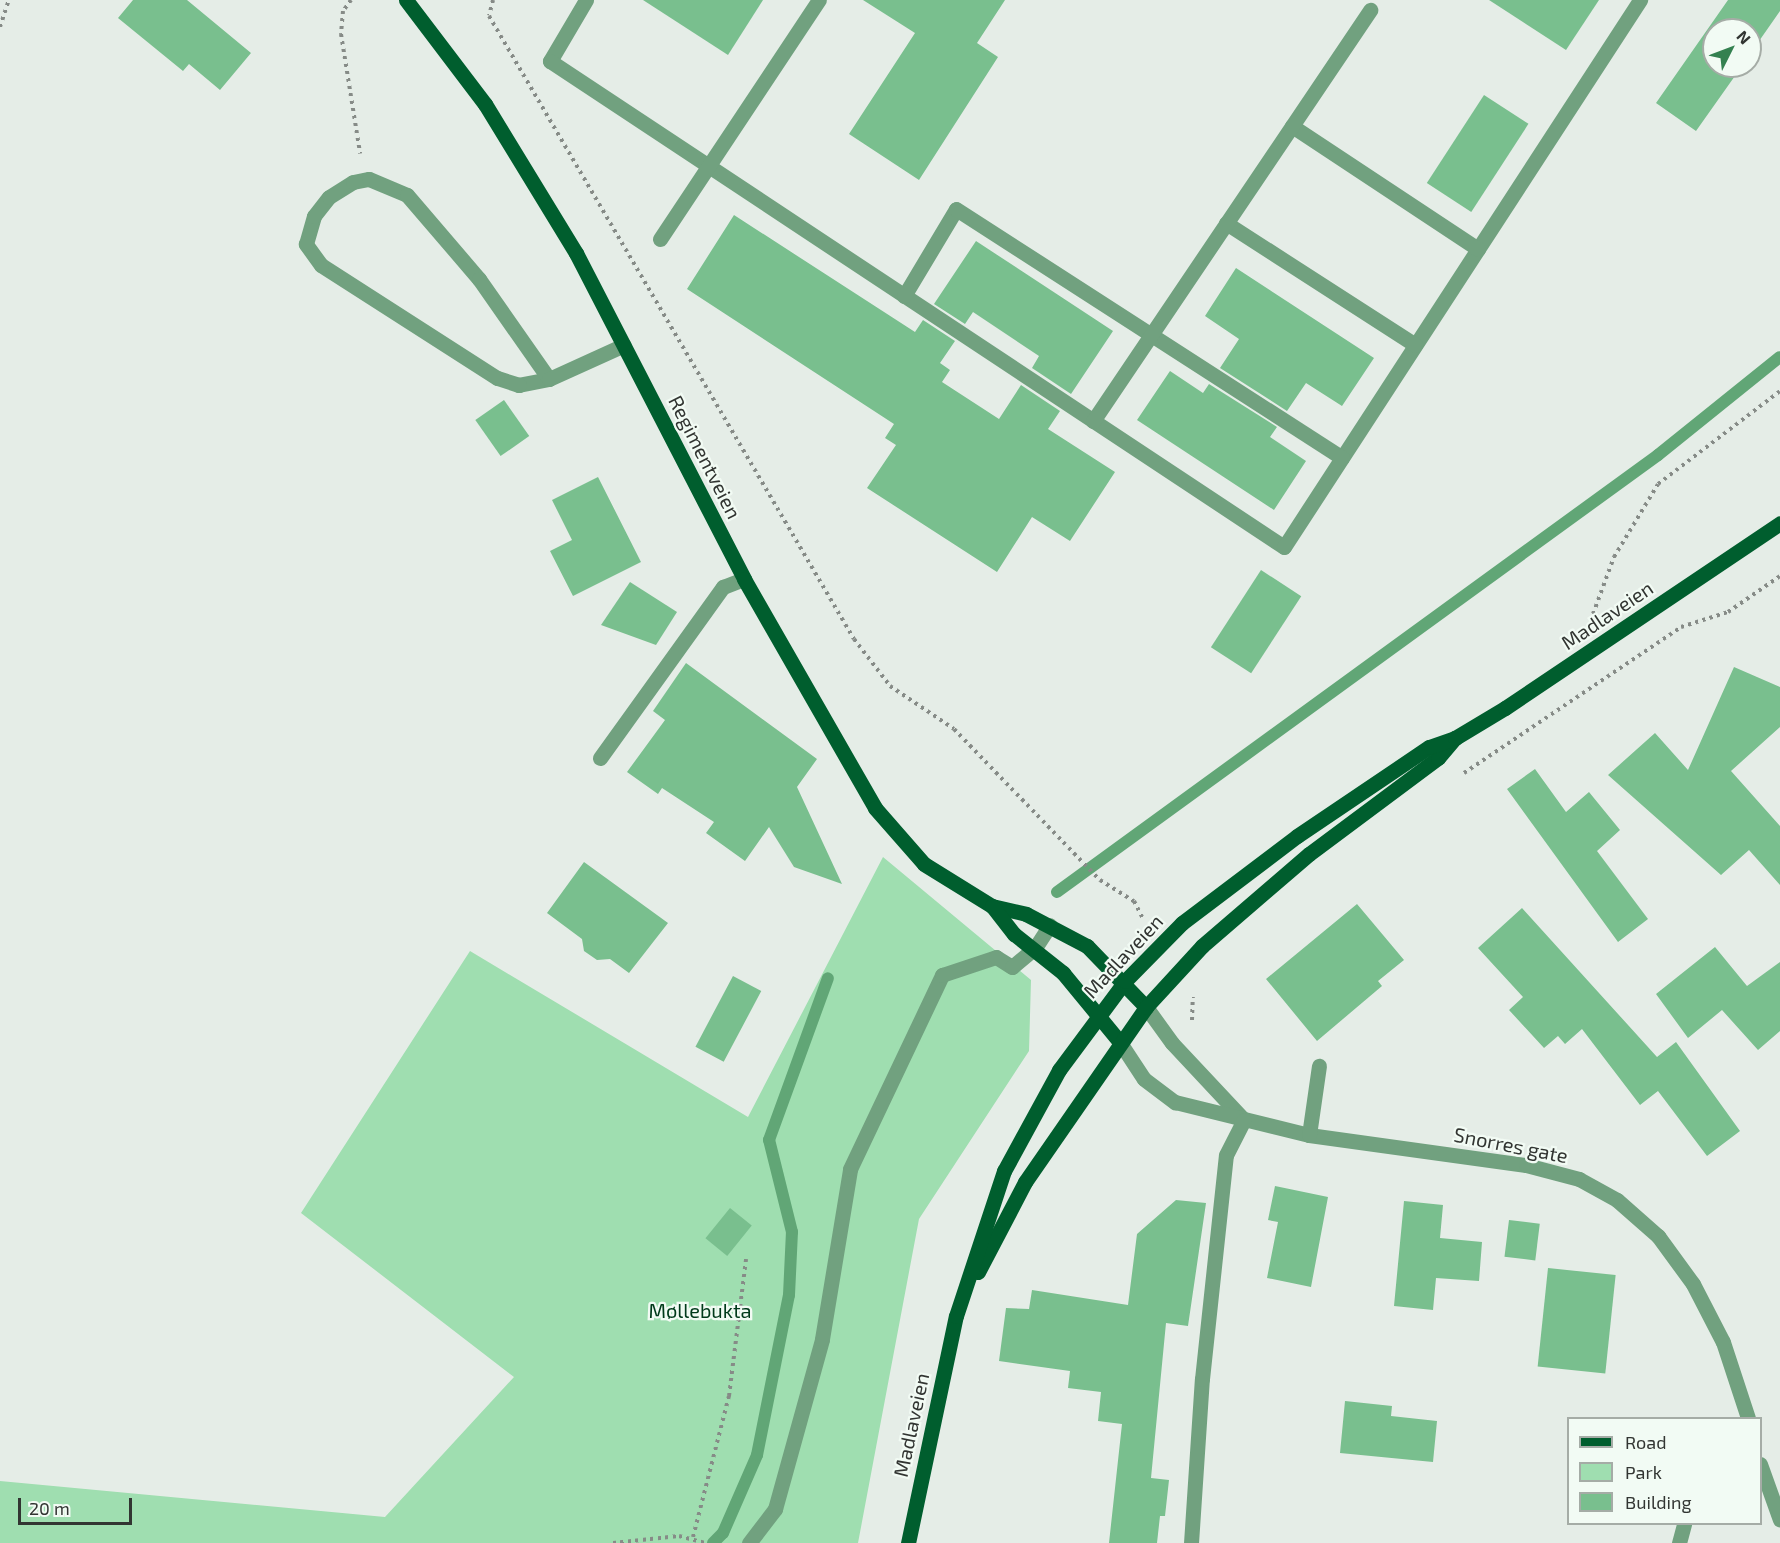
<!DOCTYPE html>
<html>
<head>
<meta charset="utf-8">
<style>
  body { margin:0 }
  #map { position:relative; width:1780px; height:1543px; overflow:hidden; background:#e5ede7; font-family:"Exo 2",sans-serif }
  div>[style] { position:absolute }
  .green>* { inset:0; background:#9fdeb0 }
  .stream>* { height:12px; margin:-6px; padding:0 6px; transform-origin:6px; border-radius:6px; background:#61a676 }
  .building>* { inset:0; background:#79bf8e; transform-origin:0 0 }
  .path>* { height:4px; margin-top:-2px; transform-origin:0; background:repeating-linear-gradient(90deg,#868b87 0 3px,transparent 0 7.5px) }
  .minor>* { height:15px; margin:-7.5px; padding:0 7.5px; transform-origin:7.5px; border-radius:7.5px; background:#71a17f }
  .major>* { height:15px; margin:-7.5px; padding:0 7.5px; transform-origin:7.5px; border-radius:7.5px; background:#005e2e }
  span { translate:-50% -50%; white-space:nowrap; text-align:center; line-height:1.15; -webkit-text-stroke:4.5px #f2fbf4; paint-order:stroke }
  .street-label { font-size:20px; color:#323532 }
  .park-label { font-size:20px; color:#003a1a }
  .legend { position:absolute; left:1567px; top:1417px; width:195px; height:108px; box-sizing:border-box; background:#f2fbf4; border:2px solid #a5aca6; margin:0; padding:8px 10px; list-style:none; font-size:18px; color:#323532 }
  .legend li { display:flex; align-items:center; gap:12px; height:30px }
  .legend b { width:30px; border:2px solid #a5aca6 }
  .north { position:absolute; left:1702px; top:18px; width:60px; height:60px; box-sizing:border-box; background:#f2fbf4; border:2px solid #a5aca6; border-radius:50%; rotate:48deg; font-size:16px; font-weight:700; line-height:24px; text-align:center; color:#323532 }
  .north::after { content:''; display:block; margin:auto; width:21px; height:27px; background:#348150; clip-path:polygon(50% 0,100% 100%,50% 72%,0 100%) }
  .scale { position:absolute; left:18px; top:1498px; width:114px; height:27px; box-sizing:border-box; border:3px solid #323532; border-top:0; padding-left:8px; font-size:18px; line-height:21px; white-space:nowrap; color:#323532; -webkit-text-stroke:4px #f2fbf4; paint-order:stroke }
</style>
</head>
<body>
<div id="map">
  <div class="green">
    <div style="clip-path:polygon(883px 857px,1031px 980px,1029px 1051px,919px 1219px,858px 1543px,0 1543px,0 1481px,385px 1517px,514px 1377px,301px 1213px,470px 951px,748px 1117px)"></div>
  </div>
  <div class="stream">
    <div style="left:1057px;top:892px;width:743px;rotate:-36.02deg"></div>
    <div style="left:1658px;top:455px;width:156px;rotate:-38.8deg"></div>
    <div style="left:713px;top:1543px;width:14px;rotate:-45deg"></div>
    <div style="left:723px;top:1533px;width:85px;rotate:-66.4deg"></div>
    <div style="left:757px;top:1455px;width:163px;rotate:-78.7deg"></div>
    <div style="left:789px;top:1295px;width:63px;rotate:-87.3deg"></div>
    <div style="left:792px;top:1232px;width:95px;rotate:-104deg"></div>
    <div style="left:769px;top:1140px;width:172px;rotate:-70deg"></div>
  </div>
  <div class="building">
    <div style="clip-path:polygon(133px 0,187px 0,251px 53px,220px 90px,189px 64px,183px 71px,118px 18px)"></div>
    <div style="clip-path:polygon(643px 0,763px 0,728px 55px)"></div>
    <div style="clip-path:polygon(863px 0,1005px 0,977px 43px,998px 57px,919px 180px,849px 134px,915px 33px)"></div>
    <div style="clip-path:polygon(1489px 0,1599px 0,1566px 50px)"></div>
    <div style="clip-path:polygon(1728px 0,1780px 0,1780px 11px,1750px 54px,1750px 30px,1714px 30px,1714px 66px,1742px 66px,1696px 131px,1656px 103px)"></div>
    <div style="left:1484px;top:95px;width:53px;height:105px;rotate:33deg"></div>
    <div style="clip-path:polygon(734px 215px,915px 332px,923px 320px,955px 341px,940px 363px,950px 370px,942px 382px,999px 419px,1021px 385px,1060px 411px,1048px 429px,1115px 472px,1070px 541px,1032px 517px,997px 572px,867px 488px,896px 445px,885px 438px,894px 424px,687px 289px)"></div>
    <div style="clip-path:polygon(976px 241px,1113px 331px,1071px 394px,1032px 368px,1039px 356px,973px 312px,965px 324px,934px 304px)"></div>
    <div style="clip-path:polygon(1236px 268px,1374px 358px,1342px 406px,1306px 383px,1287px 411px,1220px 368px,1239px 339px,1205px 316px)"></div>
    <div style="clip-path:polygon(1170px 371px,1203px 393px,1209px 384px,1277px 427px,1270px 437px,1306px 461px,1274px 510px,1137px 420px)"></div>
    <div style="left:504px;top:400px;width:44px;height:35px;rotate:55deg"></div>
    <div style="clip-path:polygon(598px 477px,641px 562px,573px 596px,550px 551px,572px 540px,552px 500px)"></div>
    <div style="left:1261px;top:570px;width:48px;height:92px;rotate:33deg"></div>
    <div style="clip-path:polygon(630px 582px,677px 612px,656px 645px,601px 625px)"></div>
    <div style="clip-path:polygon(686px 663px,817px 759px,797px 787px,842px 884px,794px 867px,769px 827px,745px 861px,706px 833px,714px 822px,662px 788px,658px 794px,627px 772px,665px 720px,653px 711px)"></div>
    <div style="clip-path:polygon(1734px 667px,1780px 687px,1780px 727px,1731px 771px,1780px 826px,1780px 885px,1749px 850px,1721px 875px,1608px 775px,1655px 733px,1688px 770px)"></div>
    <div style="clip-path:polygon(1535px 769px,1566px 812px,1589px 792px,1620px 830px,1597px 851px,1648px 919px,1618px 942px,1507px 789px)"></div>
    <div style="clip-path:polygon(584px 862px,668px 923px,629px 973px,610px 959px,597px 960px,584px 951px,582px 939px,547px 913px)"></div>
    <div style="clip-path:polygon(1357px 904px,1404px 960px,1378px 981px,1382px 986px,1317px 1041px,1266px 979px)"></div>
    <div style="clip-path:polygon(1522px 908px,1657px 1057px,1676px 1042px,1740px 1131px,1707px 1156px,1658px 1091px,1640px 1105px,1582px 1029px,1565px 1044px,1558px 1036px,1544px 1048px,1509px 1010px,1523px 997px,1478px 948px)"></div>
    <div style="clip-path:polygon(1715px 947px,1747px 986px,1780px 962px,1780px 1031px,1758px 1050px,1722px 1010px,1688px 1038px,1656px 994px)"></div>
    <div style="left:733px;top:976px;width:32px;height:80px;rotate:28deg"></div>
    <div style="clip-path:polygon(1275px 1186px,1328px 1197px,1311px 1287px,1267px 1278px,1278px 1222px,1268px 1220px)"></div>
    <div style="clip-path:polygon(1176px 1200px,1206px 1203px,1188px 1326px,1166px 1323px,1151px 1478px,1169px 1480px,1165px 1516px,1160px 1516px,1157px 1543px,1109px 1543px,1122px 1424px,1098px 1421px,1101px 1392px,1068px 1388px,1070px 1371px,999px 1361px,1006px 1308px,1029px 1309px,1032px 1290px,1128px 1305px,1137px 1234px)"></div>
    <div style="clip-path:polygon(1404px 1201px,1443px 1205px,1440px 1238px,1482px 1242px,1479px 1281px,1436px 1278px,1433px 1310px,1394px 1306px)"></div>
    <div style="left:730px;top:1208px;width:28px;height:39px;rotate:39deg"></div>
    <div style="left:1509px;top:1220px;width:31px;height:37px;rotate:7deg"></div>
    <div style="left:1548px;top:1268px;width:68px;height:99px;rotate:6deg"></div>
    <div style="clip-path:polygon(1345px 1401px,1392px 1406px,1391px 1416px,1437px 1421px,1433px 1462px,1340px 1453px)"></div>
  </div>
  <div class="path">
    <div style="left:351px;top:0;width:14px;rotate:126deg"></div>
    <div style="left:343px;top:11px;width:23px;rotate:95deg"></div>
    <div style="left:341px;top:34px;width:121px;rotate:80.9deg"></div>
    <div style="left:493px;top:0;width:16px;rotate:104deg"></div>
    <div style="left:489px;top:16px;width:722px;rotate:59.64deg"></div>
    <div style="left:854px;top:639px;width:59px;rotate:52.5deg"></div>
    <div style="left:890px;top:686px;width:77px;rotate:33.9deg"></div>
    <div style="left:954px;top:729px;width:210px;rotate:46deg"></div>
    <div style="left:1100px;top:880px;width:40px;rotate:32deg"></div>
    <div style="left:1134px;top:901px;width:18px;rotate:63deg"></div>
    <div style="left:0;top:27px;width:28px;rotate:-72deg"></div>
    <div style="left:1593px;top:614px;width:61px;rotate:-69.8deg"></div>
    <div style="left:1614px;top:557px;width:85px;rotate:-58.9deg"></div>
    <div style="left:1658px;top:484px;width:153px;rotate:-37.3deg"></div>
    <div style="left:1464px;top:773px;width:262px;rotate:-33.9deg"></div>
    <div style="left:1681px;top:627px;width:49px;rotate:-17.7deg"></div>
    <div style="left:1728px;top:612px;width:63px;rotate:-34.7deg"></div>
    <div style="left:1192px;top:1020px;width:23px;rotate:-88deg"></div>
    <div style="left:693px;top:1537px;width:146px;rotate:-75.7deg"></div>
    <div style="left:729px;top:1396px;width:138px;rotate:-82.9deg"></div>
    <div style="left:613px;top:1543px;width:66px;rotate:-6.1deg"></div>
    <div style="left:679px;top:1536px;width:27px;rotate:15deg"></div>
  </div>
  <div class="minor">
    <div style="left:586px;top:0;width:71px;rotate:120.5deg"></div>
    <div style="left:550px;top:61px;width:880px;rotate:33.51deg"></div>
    <div style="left:1284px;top:547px;width:653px;rotate:-56.94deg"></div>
    <div style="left:1292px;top:126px;width:223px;rotate:33.5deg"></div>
    <div style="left:1226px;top:223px;width:225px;rotate:32.8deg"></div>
    <div style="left:660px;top:239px;width:287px;rotate:-56.4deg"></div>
    <div style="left:904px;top:296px;width:101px;rotate:-59.1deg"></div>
    <div style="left:956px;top:209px;width:459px;rotate:32.8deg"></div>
    <div style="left:549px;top:379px;width:31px;rotate:169deg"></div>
    <div style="left:519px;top:385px;width:23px;rotate:-162deg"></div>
    <div style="left:497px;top:378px;width:209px;rotate:-147.3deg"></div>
    <div style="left:321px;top:265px;width:26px;rotate:-126deg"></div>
    <div style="left:306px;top:244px;width:29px;rotate:-74deg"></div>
    <div style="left:314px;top:216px;width:24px;rotate:-52deg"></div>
    <div style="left:329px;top:197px;width:28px;rotate:-32deg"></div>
    <div style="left:353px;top:182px;width:16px;rotate:-11deg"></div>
    <div style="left:369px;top:179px;width:41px;rotate:22.8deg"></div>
    <div style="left:407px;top:195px;width:111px;rotate:49.4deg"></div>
    <div style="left:479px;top:279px;width:122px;rotate:55deg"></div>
    <div style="left:549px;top:379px;width:82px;rotate:-24.4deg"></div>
    <div style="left:1093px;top:421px;width:496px;rotate:-56deg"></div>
    <div style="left:600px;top:758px;width:211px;rotate:-54.3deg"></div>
    <div style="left:723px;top:587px;width:22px;rotate:-21deg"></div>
    <div style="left:1146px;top:1007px;width:44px;rotate:54.2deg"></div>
    <div style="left:1172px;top:1043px;width:105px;rotate:46.9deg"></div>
    <div style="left:1119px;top:1041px;width:45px;rotate:56.7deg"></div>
    <div style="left:1144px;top:1079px;width:39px;rotate:37deg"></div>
    <div style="left:1175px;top:1102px;width:138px;rotate:13.8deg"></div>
    <div style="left:1309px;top:1135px;width:219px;rotate:7.9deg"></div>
    <div style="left:1526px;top:1165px;width:55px;rotate:14.8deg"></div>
    <div style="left:1579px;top:1179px;width:43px;rotate:28.9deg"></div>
    <div style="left:1617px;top:1200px;width:55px;rotate:41.3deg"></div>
    <div style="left:1658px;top:1236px;width:59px;rotate:53.9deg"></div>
    <div style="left:1693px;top:1284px;width:65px;rotate:62.7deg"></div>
    <div style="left:1723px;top:1342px;width:80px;rotate:71.8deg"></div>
    <div style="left:1309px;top:1135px;width:70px;rotate:-81.8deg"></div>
    <div style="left:1760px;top:1464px;width:59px;rotate:70.3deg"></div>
    <div style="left:749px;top:1543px;width:43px;rotate:-52.6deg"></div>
    <div style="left:775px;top:1509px;width:176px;rotate:-74.5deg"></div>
    <div style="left:822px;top:1339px;width:172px;rotate:-80.6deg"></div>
    <div style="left:850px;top:1169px;width:215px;rotate:-64.6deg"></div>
    <div style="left:942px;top:975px;width:57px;rotate:-18.4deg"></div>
    <div style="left:996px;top:957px;width:19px;rotate:32deg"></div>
    <div style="left:1012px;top:967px;width:30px;rotate:-40deg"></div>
    <div style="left:1035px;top:948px;width:27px;rotate:-57deg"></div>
    <div style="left:1191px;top:1543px;width:164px;rotate:-86.2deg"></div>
    <div style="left:1202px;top:1379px;width:225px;rotate:-83.9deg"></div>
    <div style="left:1226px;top:1155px;width:39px;rotate:-63deg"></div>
    <div style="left:1679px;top:1543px;width:20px;rotate:-75deg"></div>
  </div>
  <div class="major">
    <div style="left:406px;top:0;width:131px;rotate:52.8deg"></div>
    <div style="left:485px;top:104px;width:175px;rotate:58.6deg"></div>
    <div style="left:576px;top:253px;width:367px;rotate:62.7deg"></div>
    <div style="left:744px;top:579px;width:264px;rotate:60.2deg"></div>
    <div style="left:875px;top:808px;width:74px;rotate:48.8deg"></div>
    <div style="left:924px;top:864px;width:80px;rotate:31.7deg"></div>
    <div style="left:992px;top:906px;width:35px;rotate:13deg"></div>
    <div style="left:1026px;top:914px;width:69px;rotate:27.7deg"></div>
    <div style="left:1087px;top:946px;width:85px;rotate:46deg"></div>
    <div style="left:992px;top:906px;width:36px;rotate:52deg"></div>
    <div style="left:1014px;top:934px;width:63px;rotate:38.5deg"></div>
    <div style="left:1063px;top:973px;width:88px;rotate:50.5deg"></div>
    <div style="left:978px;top:1272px;width:102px;rotate:-62.4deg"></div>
    <div style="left:1025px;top:1182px;width:213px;rotate:-55.3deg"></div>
    <div style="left:1146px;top:1007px;width:83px;rotate:-47.4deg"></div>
    <div style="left:1202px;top:946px;width:141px;rotate:-40.7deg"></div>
    <div style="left:1309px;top:854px;width:161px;rotate:-36.7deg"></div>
    <div style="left:1438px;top:758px;width:26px;rotate:-50deg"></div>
    <div style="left:908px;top:1543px;width:232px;rotate:-78.1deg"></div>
    <div style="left:956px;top:1316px;width:153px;rotate:-71.7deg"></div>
    <div style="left:1004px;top:1171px;width:115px;rotate:-61.4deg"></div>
    <div style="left:1059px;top:1070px;width:111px;rotate:-53.4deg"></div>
    <div style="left:1125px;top:981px;width:81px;rotate:-45.5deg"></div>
    <div style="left:1182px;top:923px;width:144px;rotate:-37.1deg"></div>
    <div style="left:1297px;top:836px;width:159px;rotate:-34deg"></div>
    <div style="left:1429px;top:747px;width:28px;rotate:-19deg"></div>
    <div style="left:1455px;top:738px;width:58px;rotate:-31deg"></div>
    <div style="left:1505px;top:708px;width:331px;rotate:-33.9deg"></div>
  </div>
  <div class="street-label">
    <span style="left:705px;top:457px;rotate:63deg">Regimentveien</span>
    <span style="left:1607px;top:615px;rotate:-34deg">Madlaveien</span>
    <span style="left:1123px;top:956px;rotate:-47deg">Madlaveien</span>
    <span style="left:1511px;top:1145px;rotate:11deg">Snorres gate</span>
    <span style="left:911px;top:1425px;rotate:-78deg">Madlaveien</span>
  </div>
  <div class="park-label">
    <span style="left:700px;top:1310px">Møllebukta</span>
  </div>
  <ul class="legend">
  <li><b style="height:8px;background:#005e2e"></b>Road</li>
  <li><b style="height:16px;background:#9fdeb0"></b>Park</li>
  <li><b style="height:16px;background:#79bf8e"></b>Building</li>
  </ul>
  <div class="north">N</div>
  <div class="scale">20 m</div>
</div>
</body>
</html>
